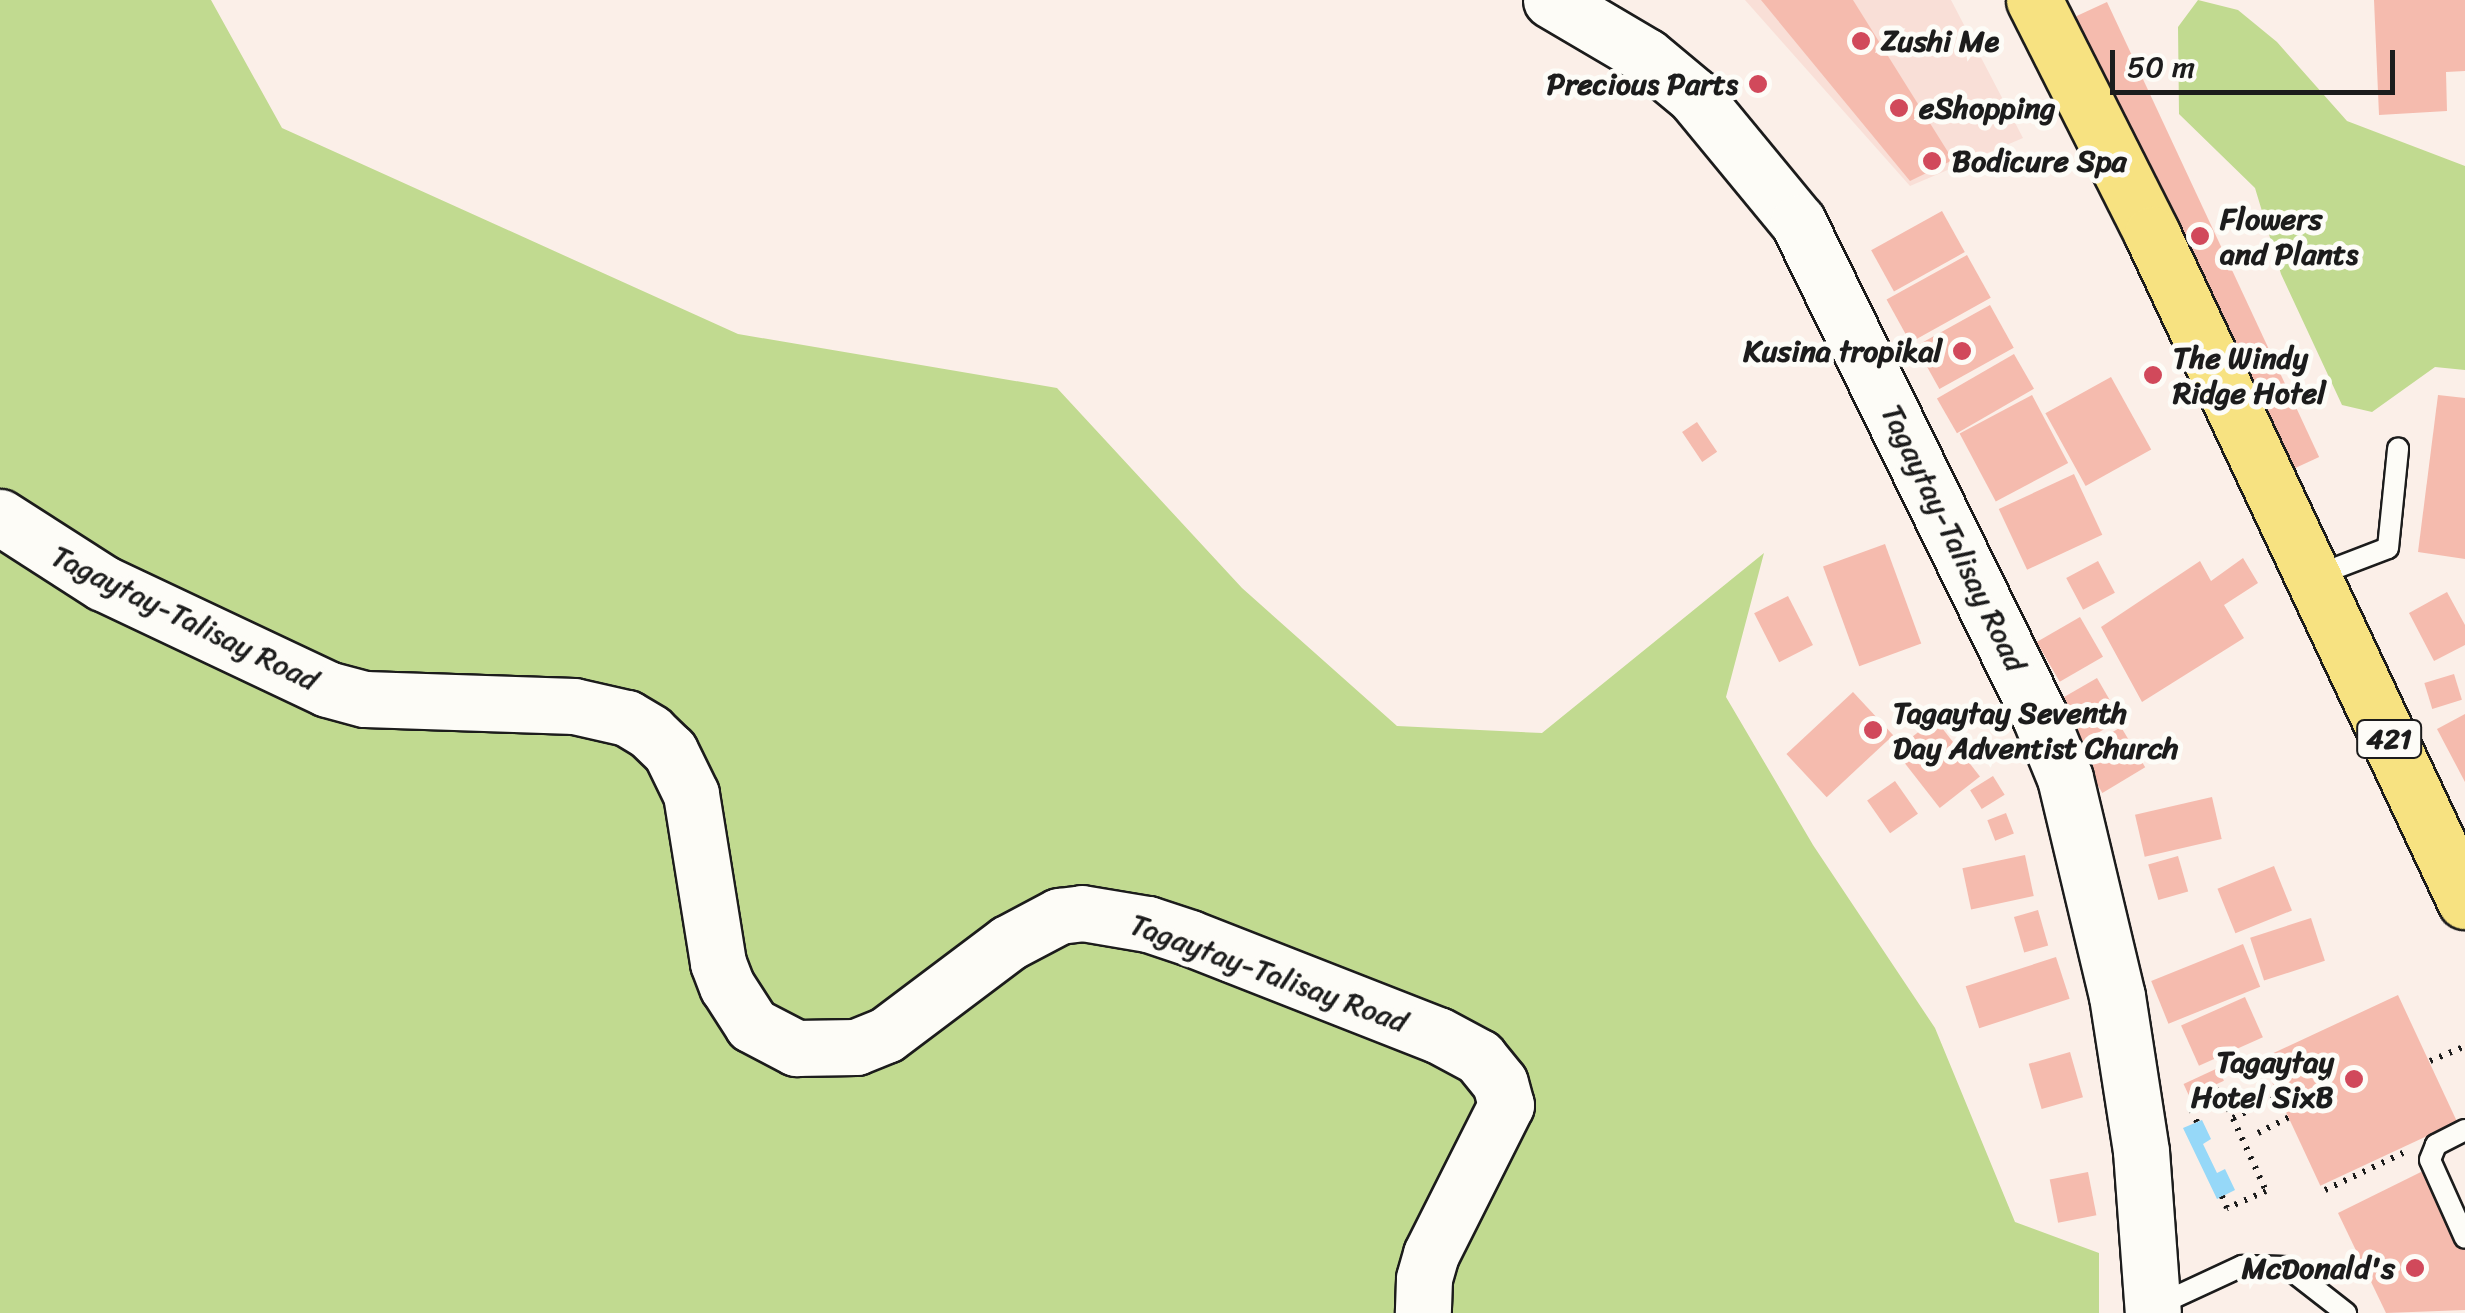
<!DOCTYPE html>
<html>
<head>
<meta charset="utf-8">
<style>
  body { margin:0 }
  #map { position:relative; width:2465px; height:1313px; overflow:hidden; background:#fbefe8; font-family:Sriracha,sans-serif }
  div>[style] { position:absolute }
  .built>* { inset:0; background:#f9dfd7 }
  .green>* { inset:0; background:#c1da90 }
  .water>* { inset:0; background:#96d8f8 }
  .building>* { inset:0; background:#f5bbae; transform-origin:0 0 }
  .path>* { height:6px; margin-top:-3px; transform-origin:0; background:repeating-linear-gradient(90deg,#1c1c1c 0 2.5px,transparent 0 10.5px) }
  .roads { filter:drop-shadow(2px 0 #1c1c1c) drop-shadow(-2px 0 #1c1c1c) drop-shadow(0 2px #1c1c1c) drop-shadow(0 -2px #1c1c1c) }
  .service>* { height:20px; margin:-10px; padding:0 10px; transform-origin:10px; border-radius:10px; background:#fdfcf7 }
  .secondary>* { height:55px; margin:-27.5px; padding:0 27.5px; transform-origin:27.5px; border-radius:27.5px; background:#fdfcf7 }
  .primary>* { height:55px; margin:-27.5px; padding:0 27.5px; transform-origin:27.5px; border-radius:27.5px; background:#f7e281 }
  .dots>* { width:28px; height:28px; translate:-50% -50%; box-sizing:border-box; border:5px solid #fdfcf7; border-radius:50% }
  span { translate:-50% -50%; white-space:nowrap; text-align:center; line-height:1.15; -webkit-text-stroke:10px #fdfcf7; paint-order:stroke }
  .shield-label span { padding:2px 8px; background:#fdfcf7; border:2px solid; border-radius:8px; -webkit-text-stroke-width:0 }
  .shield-label { font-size:28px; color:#1c1c1c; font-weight:700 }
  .poi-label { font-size:30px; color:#1c1c1c; font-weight:700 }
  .left { translate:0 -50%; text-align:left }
  .right { translate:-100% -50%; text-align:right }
  .street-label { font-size:30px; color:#1c1c1c }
  .scale { position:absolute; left:2110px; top:50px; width:285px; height:45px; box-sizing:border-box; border:5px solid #1c1c1c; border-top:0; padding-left:12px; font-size:30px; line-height:35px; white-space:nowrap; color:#1c1c1c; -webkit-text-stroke:8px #fdfcf7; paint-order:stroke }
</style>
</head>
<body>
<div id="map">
  <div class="built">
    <div style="clip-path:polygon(1745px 0,1951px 0,2023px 138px,1910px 186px)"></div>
  </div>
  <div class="green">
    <div style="clip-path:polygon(0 0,211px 0,282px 128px,738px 334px,1057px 388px,1242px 588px,1397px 726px,1542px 733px,1764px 553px,1726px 697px,1813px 845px,1935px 1028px,2015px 1222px,2099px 1253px,2099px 1313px,0 1313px)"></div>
    <div style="clip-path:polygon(2198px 0,2238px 10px,2277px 42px,2347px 121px,2465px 166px,2465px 370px,2435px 367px,2372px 412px,2342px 405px,2281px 274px,2255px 188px,2179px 114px,2178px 27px)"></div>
  </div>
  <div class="water">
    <div style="clip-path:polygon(2202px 1120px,2211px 1139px,2203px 1144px,2217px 1173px,2225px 1169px,2235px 1190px,2217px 1199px,2183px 1128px)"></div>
  </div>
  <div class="building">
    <div style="clip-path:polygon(1761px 0,1853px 0,1953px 160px,1910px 181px)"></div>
    <div style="clip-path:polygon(2374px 0,2465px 0,2465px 71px,2446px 72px,2447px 111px,2379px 115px)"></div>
    <div style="left:2107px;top:2px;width:502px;height:34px;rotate:65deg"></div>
    <div style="left:1942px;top:211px;width:47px;height:81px;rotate:61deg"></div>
    <div style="left:1967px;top:255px;width:49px;height:92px;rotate:61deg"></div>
    <div style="left:1990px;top:305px;width:49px;height:85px;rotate:61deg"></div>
    <div style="left:2014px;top:354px;width:40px;height:89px;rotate:60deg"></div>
    <div style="left:2111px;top:377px;width:83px;height:75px;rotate:61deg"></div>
    <div style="left:2032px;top:395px;width:77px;height:82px;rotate:62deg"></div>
    <div style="clip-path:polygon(2438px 395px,2465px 398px,2465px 559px,2418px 552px)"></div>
    <div style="left:1697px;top:422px;width:36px;height:18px;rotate:56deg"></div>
    <div style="left:2074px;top:474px;width:67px;height:83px;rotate:65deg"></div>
    <div style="left:1885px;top:544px;width:106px;height:66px;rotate:70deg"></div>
    <div style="clip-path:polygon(2243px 558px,2258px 583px,2224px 605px,2244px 638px,2142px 702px,2101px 627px,2200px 561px,2211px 581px)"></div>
    <div style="left:2098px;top:561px;width:36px;height:36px;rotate:62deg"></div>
    <div style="clip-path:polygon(2447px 592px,2465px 625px,2465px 645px,2434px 661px,2409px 613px)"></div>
    <div style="left:1788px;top:596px;width:55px;height:38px;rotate:63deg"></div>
    <div style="left:2080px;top:617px;width:46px;height:50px;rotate:60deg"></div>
    <div style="left:2454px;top:674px;width:27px;height:31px;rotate:73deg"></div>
    <div style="left:2097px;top:678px;width:48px;height:51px;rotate:60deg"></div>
    <div style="left:1853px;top:692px;width:59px;height:91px;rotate:47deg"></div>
    <div style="clip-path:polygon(2465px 714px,2465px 782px,2437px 729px)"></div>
    <div style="left:1935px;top:719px;width:73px;height:51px;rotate:52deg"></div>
    <div style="left:2121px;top:727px;width:47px;height:50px;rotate:59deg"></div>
    <div style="left:1993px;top:776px;width:22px;height:27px;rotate:58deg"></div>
    <div style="left:1895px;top:781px;width:40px;height:34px;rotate:55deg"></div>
    <div style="left:2212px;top:797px;width:43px;height:79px;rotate:77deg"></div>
    <div style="left:2006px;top:813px;width:22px;height:20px;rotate:69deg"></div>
    <div style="left:2025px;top:855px;width:42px;height:64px;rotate:78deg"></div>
    <div style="left:2178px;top:856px;width:37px;height:31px;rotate:74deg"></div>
    <div style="left:2274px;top:866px;width:48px;height:61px;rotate:68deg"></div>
    <div style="left:2038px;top:910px;width:37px;height:25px;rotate:74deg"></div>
    <div style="left:2311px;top:918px;width:45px;height:64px;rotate:72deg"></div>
    <div style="left:2243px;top:944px;width:46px;height:99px;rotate:68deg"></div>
    <div style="left:2056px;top:957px;width:44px;height:95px;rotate:72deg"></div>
    <div style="left:2398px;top:995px;width:140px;height:151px;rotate:65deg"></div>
    <div style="left:2245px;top:997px;width:44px;height:70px;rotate:66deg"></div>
    <div style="left:2070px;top:1052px;width:47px;height:43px;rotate:74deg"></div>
    <div style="left:2218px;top:1068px;width:14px;height:38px;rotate:65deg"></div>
    <div style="clip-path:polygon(2425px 1170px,2465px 1220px,2465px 1310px,2386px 1313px,2338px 1213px)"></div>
    <div style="left:2088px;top:1172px;width:44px;height:39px;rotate:79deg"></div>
  </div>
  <div class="path">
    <div style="left:2430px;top:1061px;width:38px;rotate:-23deg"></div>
    <div style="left:2233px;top:1118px;width:51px;rotate:-25.6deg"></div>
    <div style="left:2197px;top:1122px;width:20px;rotate:-114deg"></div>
    <div style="left:2189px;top:1104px;width:34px;rotate:-24deg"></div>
    <div style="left:2220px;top:1090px;width:111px;rotate:65.5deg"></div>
    <div style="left:2266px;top:1191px;width:43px;rotate:156.4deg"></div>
    <div style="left:2227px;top:1208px;width:13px;rotate:-113deg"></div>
    <div style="left:2258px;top:1133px;width:36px;rotate:-27deg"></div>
    <div style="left:2325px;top:1190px;width:89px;rotate:-25.4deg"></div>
  </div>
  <div class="roads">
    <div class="service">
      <div style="left:2315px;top:576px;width:78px;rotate:-21deg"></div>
      <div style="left:2388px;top:548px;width:100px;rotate:-84.2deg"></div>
      <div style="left:2465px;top:1130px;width:33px;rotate:153deg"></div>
      <div style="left:2436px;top:1145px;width:16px;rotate:112deg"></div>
      <div style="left:2430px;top:1160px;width:85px;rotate:65.8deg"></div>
      <div style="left:2158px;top:1305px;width:93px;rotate:-24.9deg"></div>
      <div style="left:2242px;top:1266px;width:45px;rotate:1.3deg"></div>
      <div style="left:2287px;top:1267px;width:75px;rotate:37.9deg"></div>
    </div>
    <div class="secondary">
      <div style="left:1551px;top:0;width:110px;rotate:30.5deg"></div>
      <div style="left:1646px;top:56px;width:62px;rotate:39.8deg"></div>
      <div style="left:1694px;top:96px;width:163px;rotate:50.5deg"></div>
      <div style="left:1798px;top:222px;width:551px;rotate:63.95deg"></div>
      <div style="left:2040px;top:717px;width:66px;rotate:67.7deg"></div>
      <div style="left:2065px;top:778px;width:224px;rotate:76.6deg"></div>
      <div style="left:2117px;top:996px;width:157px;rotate:81.2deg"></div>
      <div style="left:2141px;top:1151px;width:162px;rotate:85.8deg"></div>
      <div style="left:0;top:517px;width:122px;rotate:32.7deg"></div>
      <div style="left:103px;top:583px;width:248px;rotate:25.3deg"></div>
      <div style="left:327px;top:689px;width:39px;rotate:15deg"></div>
      <div style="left:365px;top:699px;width:209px;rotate:1.9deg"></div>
      <div style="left:574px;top:706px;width:54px;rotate:12.8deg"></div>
      <div style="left:627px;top:718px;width:27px;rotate:31deg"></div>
      <div style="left:650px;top:732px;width:28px;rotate:44deg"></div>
      <div style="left:670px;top:751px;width:48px;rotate:64deg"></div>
      <div style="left:691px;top:794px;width:171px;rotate:80.9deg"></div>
      <div style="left:718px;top:963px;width:25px;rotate:69deg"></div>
      <div style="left:727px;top:986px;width:46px;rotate:57.3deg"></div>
      <div style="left:752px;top:1025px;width:50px;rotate:27.6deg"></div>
      <div style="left:796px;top:1048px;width:60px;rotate:-1deg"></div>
      <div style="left:856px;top:1047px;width:32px;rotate:-22deg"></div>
      <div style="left:886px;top:1035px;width:153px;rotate:-37deg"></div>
      <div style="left:1008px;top:943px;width:58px;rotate:-27.9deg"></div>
      <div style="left:1059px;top:916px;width:23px;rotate:-7deg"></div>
      <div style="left:1082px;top:913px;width:67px;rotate:9.5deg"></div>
      <div style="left:1148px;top:924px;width:44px;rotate:18.4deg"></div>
      <div style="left:1190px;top:938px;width:266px;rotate:21.4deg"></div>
      <div style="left:1438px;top:1035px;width:47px;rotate:28.2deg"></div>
      <div style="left:1479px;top:1057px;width:33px;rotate:51deg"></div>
      <div style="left:1500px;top:1083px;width:23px;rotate:75deg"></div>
      <div style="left:1506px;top:1105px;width:167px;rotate:116.7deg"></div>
      <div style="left:1431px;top:1254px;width:26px;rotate:106deg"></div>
      <div style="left:1424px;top:1279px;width:34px;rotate:92deg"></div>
    </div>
    <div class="primary">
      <div style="left:2034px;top:0;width:262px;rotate:63.2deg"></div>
      <div style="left:2152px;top:234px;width:737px;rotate:64.86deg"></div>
    </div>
  </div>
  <div class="dots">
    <div style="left:1861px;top:41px;background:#d1495b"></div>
    <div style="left:1758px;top:84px;background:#d1495b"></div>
    <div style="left:1899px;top:108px;background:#d1495b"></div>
    <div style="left:1932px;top:161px;background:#d1495b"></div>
    <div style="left:2200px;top:236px;background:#d1495b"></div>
    <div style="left:1962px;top:351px;background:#d1495b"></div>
    <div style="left:2153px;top:375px;background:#d1495b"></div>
    <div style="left:1873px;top:730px;background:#d1495b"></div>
    <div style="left:2354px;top:1079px;background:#d1495b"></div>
    <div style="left:2415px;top:1268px;background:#d1495b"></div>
  </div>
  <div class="shield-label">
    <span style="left:2389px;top:739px">421</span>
  </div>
  <div class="poi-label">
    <span class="left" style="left:1881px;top:41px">Zushi Me</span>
    <span class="right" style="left:1738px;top:84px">Precious Parts</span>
    <span class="left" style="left:1919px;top:108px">eShopping</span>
    <span class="left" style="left:1952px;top:161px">Bodicure Spa</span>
    <span class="left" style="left:2220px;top:236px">Flowers<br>and Plants</span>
    <span class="right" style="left:1942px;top:351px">Kusina tropikal</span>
    <span class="left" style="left:2173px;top:375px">The Windy<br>Ridge Hotel</span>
    <span class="left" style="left:1893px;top:730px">Tagaytay Seventh<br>Day Adventist Church</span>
    <span class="right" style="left:2334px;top:1079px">Tagaytay<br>Hotel SixB</span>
    <span class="right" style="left:2395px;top:1268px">McDonald's</span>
  </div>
  <div class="street-label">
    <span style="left:1954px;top:538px;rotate:64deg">Tagaytay-Talisay Road</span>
    <span style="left:185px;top:618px;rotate:26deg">Tagaytay-Talisay Road</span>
    <span style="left:1269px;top:973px;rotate:20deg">Tagaytay-Talisay Road</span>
  </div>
  <div class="scale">50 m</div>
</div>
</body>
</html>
